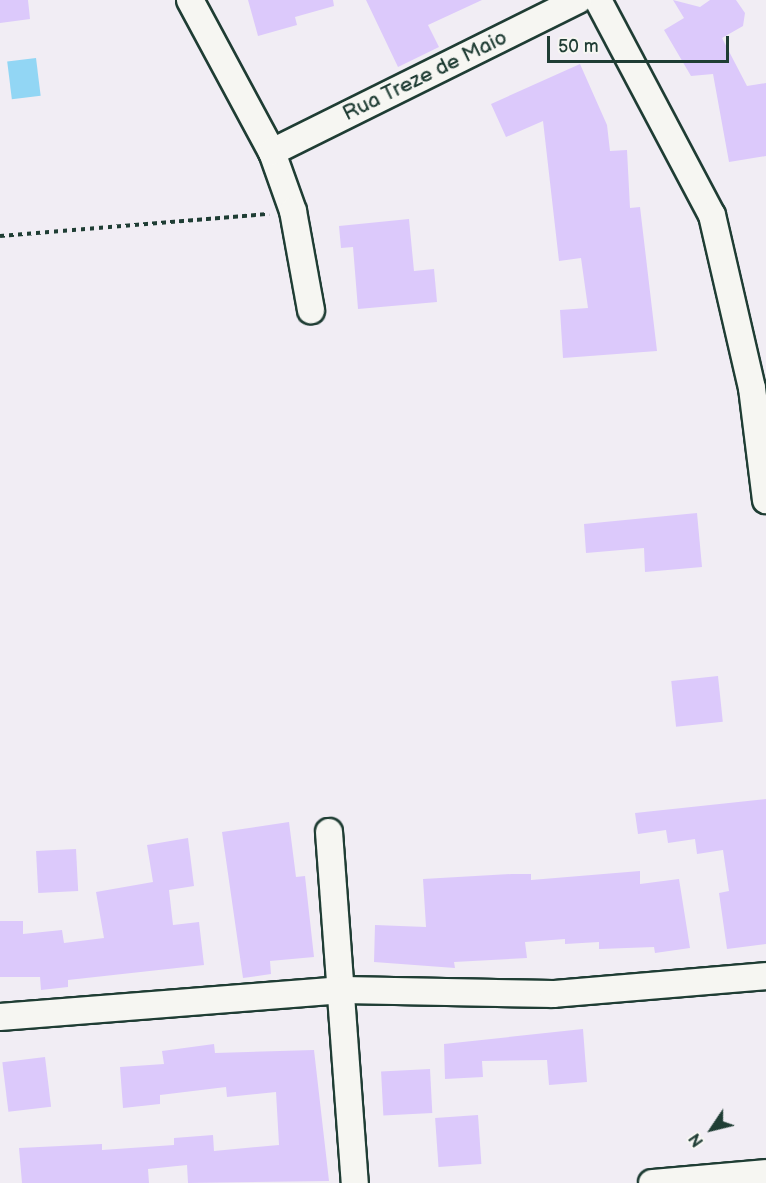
<!DOCTYPE html>
<html>
<head>
<meta charset="utf-8">
<style>
  body { margin:0 }
  #map { position:relative; width:766px; height:1183px; overflow:hidden; background:#f1edf4; font-family:"Balsamiq Sans",sans-serif }
  div>[style] { position:absolute }
  .water>* { inset:0; background:#92d6f4; transform-origin:0 0 }
  .building>* { inset:0; background:#dcc9fb; transform-origin:0 0 }
  .path>* { height:4px; margin-top:-2px; transform-origin:0; background:repeating-linear-gradient(90deg,#1f3d34 0 4.5px,transparent 0 9px) }
  .roads { filter:drop-shadow(2px 0 #1f3d34) drop-shadow(-2px 0 #1f3d34) drop-shadow(0 2px #1f3d34) drop-shadow(0 -2px #1f3d34) }
  .street>* { height:26px; margin:-13px; padding:0 13px; transform-origin:13px; border-radius:13px; background:#f6f6f2 }
  span { translate:-50% -50%; white-space:nowrap; text-align:center; line-height:1.15; -webkit-text-stroke:6px #f6f6f2; paint-order:stroke }
  .street-label { font-size:21px; color:#1f3d34 }
  .north { position:absolute; left:682px; top:1099px; width:60px; height:60px; -webkit-text-stroke:4px #f6f6f2; paint-order:stroke; rotate:235deg; font-size:16px; font-weight:700; line-height:24px; text-align:center; color:#1f3d34 }
  .north::after { content:''; display:block; margin:auto; width:21px; height:27px; background:#1f3d34; clip-path:polygon(50% 0,100% 100%,50% 72%,0 100%) }
  .scale { position:absolute; left:547px; top:36px; width:182px; height:27px; box-sizing:border-box; border:3px solid #1f3d34; border-top:0; padding-left:8px; font-size:18px; line-height:21px; white-space:nowrap; color:#1f3d34; -webkit-text-stroke:4px #f6f6f2; paint-order:stroke }
</style>
</head>
<body>
<div id="map">
  <div class="water">
    <div style="left:36px;top:58px;width:38px;height:29px;rotate:83deg"></div>
  </div>
  <div class="building">
    <div style="clip-path:polygon(0 0,28px 0,30px 19px,0 23px)"></div>
    <div style="clip-path:polygon(248px 0,333px 0,334px 6px,295px 17px,297px 25px,258px 36px)"></div>
    <div style="clip-path:polygon(366px 0,482px 0,428px 25px,439px 47px,398px 67px)"></div>
    <div style="clip-path:polygon(673px 0,700px 7px,710px 0,736px 0,745px 13px,743px 26px,722px 38px,747px 86px,766px 83px,766px 156px,729px 162px,713px 74px,691px 76px,664px 30px,684px 18px)"></div>
    <div style="clip-path:polygon(580px 64px,607px 125px,610px 151px,627px 150px,630px 208px,640px 207px,657px 351px,563px 358px,560px 310px,588px 308px,581px 258px,559px 261px,543px 121px,506px 137px,491px 104px)"></div>
    <div style="clip-path:polygon(409px 219px,414px 271px,434px 269px,437px 302px,358px 309px,353px 247px,341px 248px,339px 226px)"></div>
    <div style="clip-path:polygon(697px 513px,702px 567px,645px 572px,644px 548px,586px 553px,584px 524px)"></div>
    <div style="left:718px;top:676px;width:46px;height:47px;rotate:84deg"></div>
    <div style="clip-path:polygon(766px 799px,766px 944px,727px 949px,719px 893px,729px 891px,723px 850px,697px 854px,695px 839px,668px 843px,666px 830px,638px 834px,635px 813px)"></div>
    <div style="clip-path:polygon(289px 822px,296px 877px,305px 876px,314px 957px,270px 961px,271px 974px,243px 978px,222px 832px)"></div>
    <div style="clip-path:polygon(188px 838px,194px 886px,169px 890px,173px 925px,199px 922px,204px 965px,68px 980px,68px 987px,41px 990px,40px 977px,0 977px,0 921px,23px 921px,23px 934px,62px 930px,64px 943px,104px 938px,96px 892px,153px 882px,147px 845px)"></div>
    <div style="left:76px;top:849px;width:42px;height:40px;rotate:87deg"></div>
    <div style="clip-path:polygon(640px 871px,640px 884px,679px 879px,690px 948px,655px 953px,654px 947px,599px 949px,599px 942px,565px 944px,565px 939px,525px 942px,527px 958px,454px 962px,455px 968px,374px 962px,375px 925px,426px 927px,423px 879px,512px 874px,531px 874px,531px 880px)"></div>
    <div style="clip-path:polygon(583px 1029px,587px 1082px,549px 1085px,547px 1060px,482px 1061px,483px 1077px,445px 1079px,444px 1044px)"></div>
    <div style="clip-path:polygon(214px 1044px,215px 1053px,314px 1050px,329px 1181px,188px 1183px,187px 1165px,148px 1169px,149px 1183px,22px 1183px,19px 1148px,102px 1144px,102px 1150px,174px 1145px,174px 1138px,213px 1135px,214px 1151px,279px 1145px,276px 1092px,227px 1097px,226px 1087px,160px 1095px,160px 1104px,123px 1108px,120px 1067px,164px 1064px,162px 1051px)"></div>
    <div style="left:45px;top:1057px;width:50px;height:43px;rotate:83deg"></div>
    <div style="left:430px;top:1069px;width:44px;height:49px;rotate:87deg"></div>
    <div style="left:478px;top:1115px;width:49px;height:43px;rotate:86deg"></div>
  </div>
  <div class="path">
    <div style="left:0;top:236px;width:270px;rotate:-4.7deg"></div>
  </div>
  <div class="roads">
    <div class="street">
      <div style="left:190px;top:0;width:173px;rotate:61.7deg"></div>
      <div style="left:272px;top:152px;width:63px;rotate:70.4deg"></div>
      <div style="left:293px;top:211px;width:101px;rotate:79.7deg"></div>
      <div style="left:598px;top:0;width:243px;rotate:62.1deg"></div>
      <div style="left:712px;top:215px;width:178px;rotate:77deg"></div>
      <div style="left:752px;top:388px;width:113px;rotate:82.9deg"></div>
      <div style="left:272px;top:152px;width:342px;rotate:-26.4deg"></div>
      <div style="left:329px;top:832px;width:352px;rotate:85.8deg"></div>
      <div style="left:0;top:1017px;width:344px;rotate:-4.5deg"></div>
      <div style="left:343px;top:990px;width:210px;rotate:1.1deg"></div>
      <div style="left:553px;top:994px;width:214px;rotate:-4.8deg"></div>
      <div style="left:652px;top:1183px;width:114px;rotate:-5deg"></div>
    </div>
  </div>
  <div class="street-label">
    <span style="left:425px;top:76px;rotate:-26deg">Rua Treze de Maio</span>
  </div>
  <div class="north">N</div>
  <div class="scale">50 m</div>
</div>
</body>
</html>
